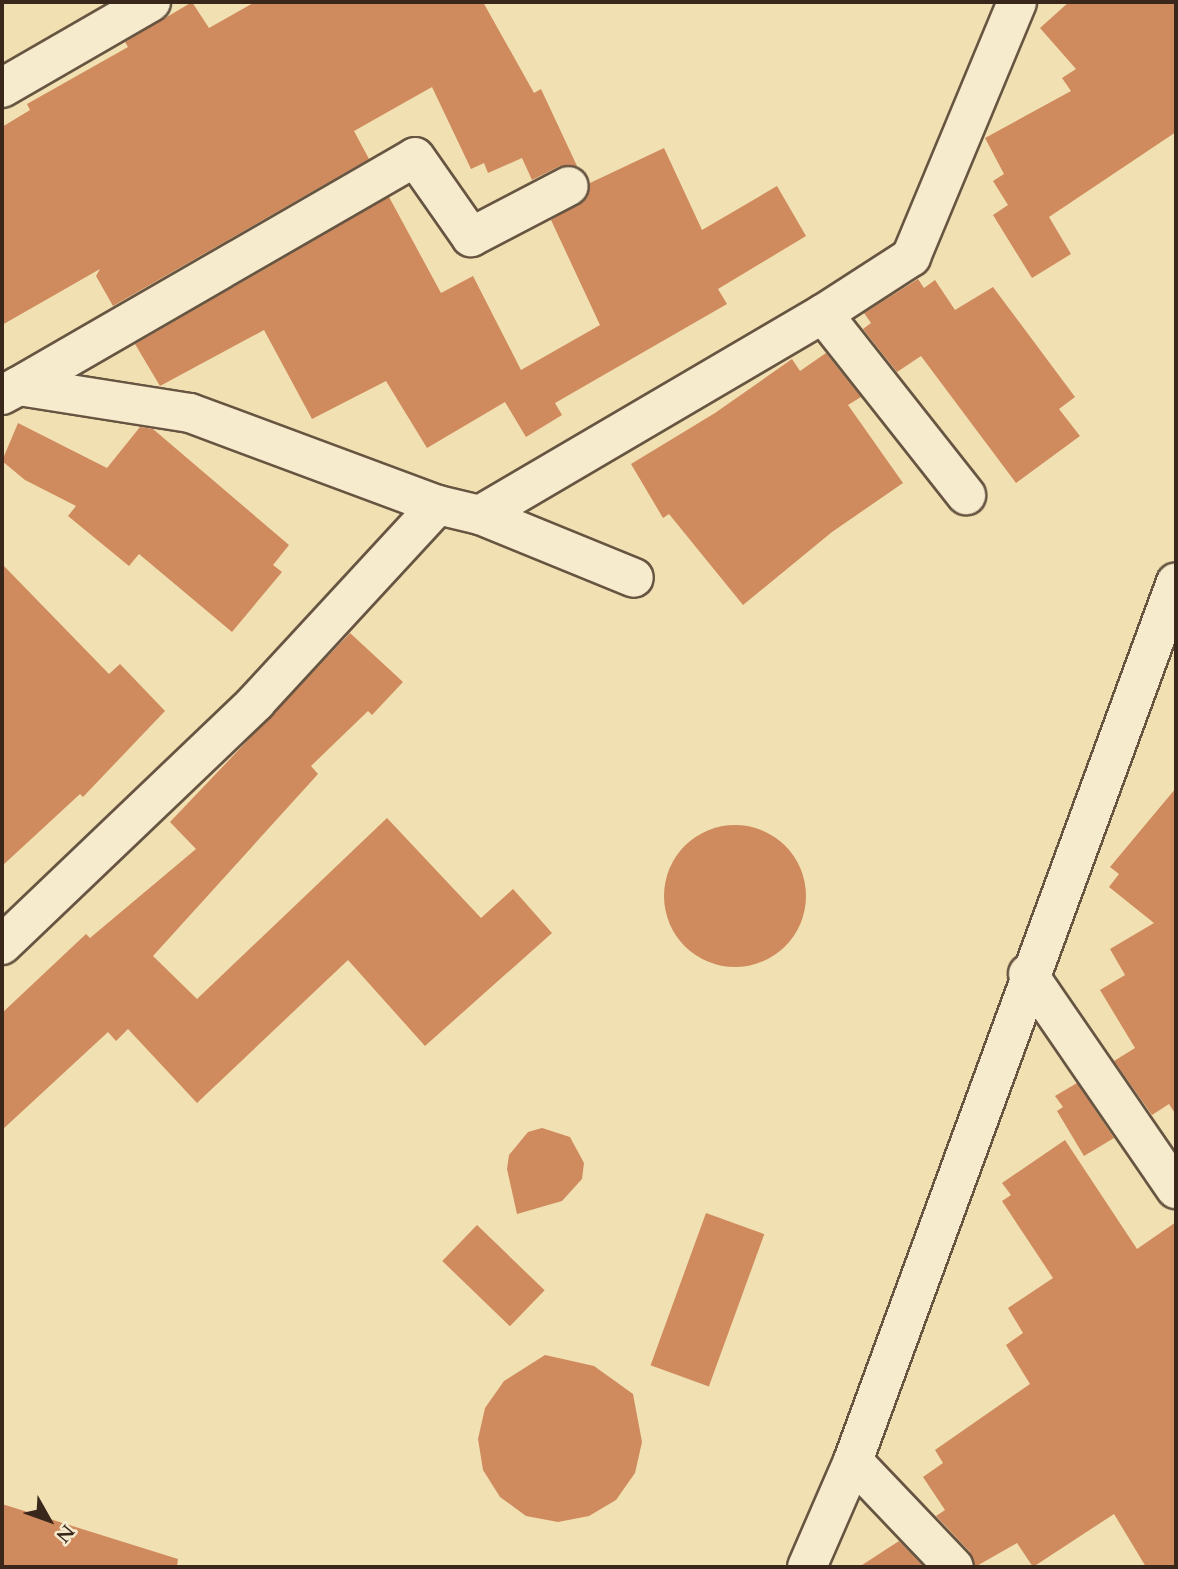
<!DOCTYPE html>
<html>
<head>
<meta charset="utf-8">
<style>
  body { margin:0 }
  #map { position:relative; width:1178px; height:1569px; overflow:hidden; background:#f1e0b2; font-family:Cardo,serif }
  div>[style] { position:absolute }
  .building>* { inset:0; background:#cf8a5e; transform-origin:0 0 }
  .round { border-radius:50% }
  .roads { filter:drop-shadow(2px 0 #675542) drop-shadow(-2px 0 #675542) drop-shadow(0 2px #675542) drop-shadow(0 -2px #675542) }
  .minor>* { height:38px; margin:-19px; padding:0 19px; transform-origin:19px; border-radius:19px; background:#f6ebcd }
  span { translate:-50% -50%; white-space:nowrap; text-align:center; line-height:1.15; -webkit-text-stroke:5px #f6ebcd; paint-order:stroke }
  .frame { position:absolute; inset:0; border:4px solid #39271c; pointer-events:none }
  .north { position:absolute; left:14px; top:1485px; width:70px; height:70px; -webkit-text-stroke:5px #f6ebcd; paint-order:stroke; rotate:130deg; font-size:19px; font-weight:700; line-height:28px; text-align:center; color:#39271c }
  .north::after { content:''; display:block; margin:auto; width:24px; height:32px; background:#39271c; clip-path:polygon(50% 0,100% 100%,50% 72%,0 100%) }
</style>
</head>
<body>
<div id="map">
  <div class="building">
    <div style="clip-path:polygon(192px 2px,209px 28px,255px 2px,483px 2px,534px 93px,541px 89px,577px 166px,560px 166px,532px 180px,522px 158px,488px 173px,484px 163px,471px 169px,432px 87px,354px 131px,369px 159px,113px 306px,96px 276px,100px 269px,2px 325px,2px 127px,30px 110px,27px 104px,128px 47px,125px 42px)"></div>
    <div style="clip-path:polygon(1069px 2px,1176px 2px,1176px 132px,1049px 217px,1071px 254px,1032px 278px,993px 215px,1008px 205px,993px 181px,1004px 174px,985px 138px,1071px 91px,1062px 78px,1076px 69px,1040px 28px)"></div>
    <div style="clip-path:polygon(664px 148px,702px 230px,777px 186px,806px 236px,718px 289px,727px 304px,555px 403px,562px 415px,526px 437px,505px 402px,427px 448px,386px 381px,312px 419px,264px 330px,160px 386px,135px 344px,389px 197px,441px 293px,473px 276px,521px 370px,600px 325px,551px 220px,587px 198px,590px 183px)"></div>
    <div style="clip-path:polygon(918px 279px,924px 288px,935px 280px,955px 310px,993px 287px,1075px 397px,1059px 409px,1080px 436px,1016px 483px,921px 356px,897px 372px,863px 329px,871px 323px,864px 313px)"></div>
    <div style="clip-path:polygon(826px 353px,861px 397px,848px 405px,903px 483px,832px 532px,743px 605px,669px 514px,663px 518px,631px 464px,715px 413px,792px 359px,800px 371px)"></div>
    <div style="clip-path:polygon(18px 423px,107px 468px,140px 427px,153px 429px,289px 545px,273px 565px,282px 572px,232px 632px,139px 554px,129px 566px,68px 516px,76px 506px,25px 480px,2px 461px)"></div>
    <div style="clip-path:polygon(2px 564px,109px 674px,120px 664px,165px 711px,83px 797px,80px 794px,2px 866px)"></div>
    <div style="clip-path:polygon(350px 633px,403px 682px,372px 715px,368px 711px,311px 766px,318px 774px,153px 956px,197px 999px,387px 818px,481px 918px,513px 889px,552px 933px,425px 1046px,348px 960px,197px 1103px,128px 1029px,116px 1041px,108px 1032px,2px 1130px,2px 1013px,86px 934px,90px 938px,196px 849px,170px 822px)"></div>
    <div style="clip-path:polygon(1176px 788px,1176px 1115px,1169px 1104px,1152px 1115px,1114px 1061px,1135px 1048px,1100px 990px,1125px 975px,1110px 949px,1154px 923px,1109px 887px,1119px 874px,1110px 867px)"></div>
    <div class="round" style="left:664px;top:825px;width:142px;height:142px"></div>
    <div style="clip-path:polygon(1077px 1083px,1114px 1138px,1084px 1156px,1057px 1111px,1063px 1107px,1055px 1096px)"></div>
    <div style="clip-path:polygon(542px 1128px,570px 1137px,584px 1163px,582px 1179px,562px 1201px,517px 1214px,507px 1169px,509px 1155px,528px 1132px)"></div>
    <div style="clip-path:polygon(1065px 1140px,1137px 1249px,1176px 1222px,1176px 1567px,1146px 1567px,1114px 1514px,1033px 1567px,1017px 1543px,975px 1567px,970px 1552px,936px 1516px,945px 1510px,923px 1477px,943px 1463px,935px 1450px,1030px 1384px,1006px 1345px,1023px 1333px,1008px 1308px,1053px 1278px,1002px 1201px,1011px 1195px,1002px 1183px)"></div>
    <div style="left:706px;top:1213px;width:62px;height:162px;rotate:20deg"></div>
    <div style="left:477px;top:1225px;width:94px;height:50px;rotate:44deg"></div>
    <div style="clip-path:polygon(545px 1355px,594px 1366px,633px 1394px,642px 1442px,635px 1473px,616px 1500px,589px 1516px,558px 1522px,526px 1516px,500px 1497px,483px 1470px,478px 1439px,485px 1408px,504px 1381px)"></div>
    <div style="clip-path:polygon(2px 1504px,178px 1559px,177px 1567px,2px 1567px)"></div>
    <div style="clip-path:polygon(899px 1541px,924px 1567px,859px 1567px)"></div>
  </div>
  <div class="roads">
    <div class="minor">
      <div style="left:2px;top:88px;width:172px;rotate:-30deg"></div>
      <div style="left:823px;top:314px;width:231px;rotate:51.7deg"></div>
      <div style="left:19px;top:386px;width:457px;rotate:-30deg"></div>
      <div style="left:415px;top:157px;width:98px;rotate:55deg"></div>
      <div style="left:471px;top:237px;width:110px;rotate:-27.5deg"></div>
      <div style="left:2px;top:395px;width:19px;rotate:-28deg"></div>
      <div style="left:19px;top:386px;width:173px;rotate:9deg"></div>
      <div style="left:190px;top:413px;width:265px;rotate:20.4deg"></div>
      <div style="left:438px;top:505px;width:43px;rotate:13.4deg"></div>
      <div style="left:480px;top:515px;width:398px;rotate:-30.4deg"></div>
      <div style="left:823px;top:314px;width:105px;rotate:-32.9deg"></div>
      <div style="left:911px;top:257px;width:276px;rotate:-67.4deg"></div>
      <div style="left:480px;top:515px;width:166px;rotate:22.2deg"></div>
      <div style="left:2px;top:945px;width:352px;rotate:-43.7deg"></div>
      <div style="left:256px;top:702px;width:268px;rotate:-47.3deg"></div>
      <div style="left:1028px;top:974px;width:261px;rotate:55.5deg"></div>
      <div style="left:853px;top:1461px;width:146px;rotate:46.4deg"></div>
      <div style="left:807px;top:1567px;width:116px;rotate:-66.5deg"></div>
      <div style="left:853px;top:1461px;width:936px;rotate:-69.82deg"></div>
    </div>
  </div>
  <div class="frame"></div>
  <div class="north">N</div>
</div>
</body>
</html>
